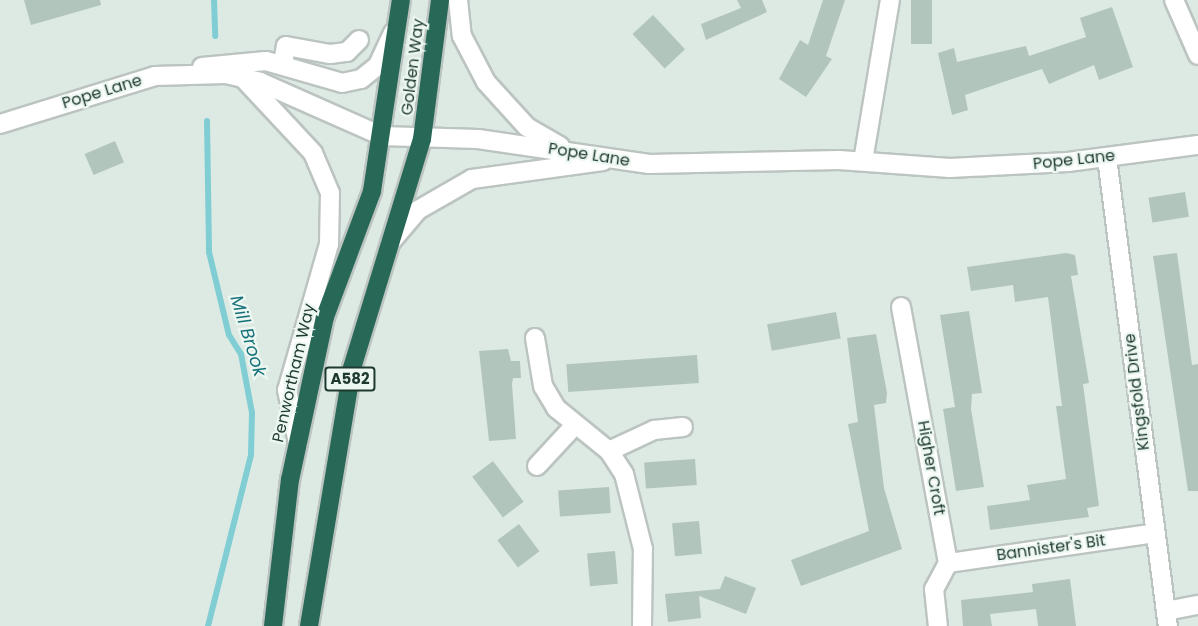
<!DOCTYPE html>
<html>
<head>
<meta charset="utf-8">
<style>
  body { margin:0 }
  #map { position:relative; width:1198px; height:626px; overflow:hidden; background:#ddeae3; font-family:Poppins,sans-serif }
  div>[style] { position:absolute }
  .stream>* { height:6px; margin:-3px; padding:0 3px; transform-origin:3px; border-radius:3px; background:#80ced4 }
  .building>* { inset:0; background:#b2c5bc; transform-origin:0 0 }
  .roads { filter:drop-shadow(2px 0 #bcc4c1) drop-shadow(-2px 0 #bcc4c1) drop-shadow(0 2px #bcc4c1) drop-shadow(0 -2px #bcc4c1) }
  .minor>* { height:18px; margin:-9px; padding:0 9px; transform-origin:9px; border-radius:9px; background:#fff }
  .highway>* { height:18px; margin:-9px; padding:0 9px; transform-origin:9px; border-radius:9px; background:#286856 }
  span { translate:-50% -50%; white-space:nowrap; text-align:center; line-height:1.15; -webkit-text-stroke:4.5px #edf7f1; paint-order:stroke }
  .shield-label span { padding:2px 4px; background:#edf7f1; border:2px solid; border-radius:4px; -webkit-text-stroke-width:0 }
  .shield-label { font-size:15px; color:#1e3a30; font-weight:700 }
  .street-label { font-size:16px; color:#1e3a30 }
  .water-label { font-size:18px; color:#157179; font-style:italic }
</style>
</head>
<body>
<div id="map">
  <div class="stream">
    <div style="left:214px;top:0;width:36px;rotate:88deg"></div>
    <div style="left:207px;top:121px;width:131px;rotate:89.1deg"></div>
    <div style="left:209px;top:252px;width:85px;rotate:76.5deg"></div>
    <div style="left:229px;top:335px;width:22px;rotate:58deg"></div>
    <div style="left:241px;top:354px;width:60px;rotate:79.4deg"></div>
    <div style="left:252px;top:413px;width:42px;rotate:91.4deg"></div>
    <div style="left:251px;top:455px;width:176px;rotate:104.1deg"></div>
  </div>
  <div class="building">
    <div style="clip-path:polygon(24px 0,100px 0,101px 5px,31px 25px)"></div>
    <div style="clip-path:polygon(737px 0,762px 0,767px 12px,706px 40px,701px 24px,741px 8px)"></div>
    <div style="clip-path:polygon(823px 0,845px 0,826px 56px,832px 59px,806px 97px,779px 79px,800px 40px,808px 45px)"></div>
    <div style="left:911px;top:0;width:21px;height:44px"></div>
    <div style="clip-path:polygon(1112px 7px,1133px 67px,1099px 80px,1094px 65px,1049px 84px,1042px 69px,965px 95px,968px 110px,952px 115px,938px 53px,954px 48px,957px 62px,1026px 46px,1029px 56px,1086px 37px,1080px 18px)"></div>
    <div style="left:653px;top:15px;width:47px;height:28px;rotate:47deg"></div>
    <div style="left:115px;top:141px;width:23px;height:33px;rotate:67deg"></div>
    <div style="left:1185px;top:192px;width:25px;height:37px;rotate:81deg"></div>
    <div style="clip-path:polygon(1066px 253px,1075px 255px,1078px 275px,1071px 276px,1089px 383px,1083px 384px,1099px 506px,1087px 508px,1089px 517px,990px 530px,987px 506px,1030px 500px,1027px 485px,1066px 479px,1056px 406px,1062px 406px,1048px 297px,1015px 302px,1013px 285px,971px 291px,967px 267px)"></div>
    <div style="clip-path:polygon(1177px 253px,1192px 365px,1198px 364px,1198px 491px,1188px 491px,1153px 256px)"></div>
    <div style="clip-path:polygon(969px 311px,982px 393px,972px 394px,971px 409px,984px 487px,956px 491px,943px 409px,955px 407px,940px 315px)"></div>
    <div style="left:836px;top:312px;width:27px;height:70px;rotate:80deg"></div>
    <div style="clip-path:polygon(876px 334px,887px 393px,886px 403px,874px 405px,884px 488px,902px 549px,801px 586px,791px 560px,869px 531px,848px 424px,858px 422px,847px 338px)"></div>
    <div style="clip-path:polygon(508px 349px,511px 361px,520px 361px,521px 378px,513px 378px,512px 384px,516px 439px,489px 441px,479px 351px)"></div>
    <div style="left:697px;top:355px;width:28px;height:131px;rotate:86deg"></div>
    <div style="left:695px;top:459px;width:26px;height:51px;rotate:86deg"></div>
    <div style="left:493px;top:461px;width:51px;height:26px;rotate:53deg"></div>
    <div style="left:609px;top:487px;width:26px;height:51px;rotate:86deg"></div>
    <div style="left:699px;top:521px;width:33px;height:27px;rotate:85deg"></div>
    <div style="left:519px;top:524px;width:34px;height:27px;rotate:53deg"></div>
    <div style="left:615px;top:551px;width:33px;height:28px;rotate:85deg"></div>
    <div style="clip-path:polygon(725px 576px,756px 588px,746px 614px,699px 596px,701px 618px,668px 622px,665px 594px,720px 589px)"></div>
    <div style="clip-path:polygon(1070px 579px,1076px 626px,1038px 626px,1036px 609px,990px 614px,992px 626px,963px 626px,961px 600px,1033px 592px,1032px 584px)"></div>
  </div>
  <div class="roads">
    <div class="minor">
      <div style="left:458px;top:0;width:36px;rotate:84deg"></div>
      <div style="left:462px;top:36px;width:52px;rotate:62.4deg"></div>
      <div style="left:486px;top:82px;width:61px;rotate:47.7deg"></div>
      <div style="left:527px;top:127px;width:38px;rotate:30deg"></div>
      <div style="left:1174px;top:0;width:60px;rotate:66.4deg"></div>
      <div style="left:283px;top:64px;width:18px;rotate:-81deg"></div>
      <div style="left:286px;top:46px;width:45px;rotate:10.3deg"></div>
      <div style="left:330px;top:54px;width:17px;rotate:-7deg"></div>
      <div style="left:347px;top:52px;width:17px;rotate:-45deg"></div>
      <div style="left:202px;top:67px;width:64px;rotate:-5.4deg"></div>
      <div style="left:266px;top:61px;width:79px;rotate:16.1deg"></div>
      <div style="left:342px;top:83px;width:19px;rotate:-12deg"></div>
      <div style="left:361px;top:79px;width:22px;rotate:-39deg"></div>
      <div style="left:378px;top:65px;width:35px;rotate:-65deg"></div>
      <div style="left:245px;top:80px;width:100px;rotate:47deg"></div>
      <div style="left:313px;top:153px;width:43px;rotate:67deg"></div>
      <div style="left:330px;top:193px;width:51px;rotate:91.1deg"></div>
      <div style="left:329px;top:244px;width:152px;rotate:106deg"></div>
      <div style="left:287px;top:390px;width:54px;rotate:78.3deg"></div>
      <div style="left:0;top:124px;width:162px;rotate:-17.2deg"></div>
      <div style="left:155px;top:76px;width:71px;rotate:-1.6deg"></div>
      <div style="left:226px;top:74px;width:35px;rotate:13deg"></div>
      <div style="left:260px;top:82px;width:133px;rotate:23.9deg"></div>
      <div style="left:382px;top:136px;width:96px;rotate:1.8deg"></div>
      <div style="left:478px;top:139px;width:173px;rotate:8.3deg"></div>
      <div style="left:649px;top:164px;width:190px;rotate:-1.2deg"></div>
      <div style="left:839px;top:160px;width:111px;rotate:4.1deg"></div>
      <div style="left:950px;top:168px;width:118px;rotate:-2.9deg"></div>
      <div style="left:1068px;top:162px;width:131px;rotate:-7.5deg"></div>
      <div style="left:1107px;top:158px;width:472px;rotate:82.6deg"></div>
      <div style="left:863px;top:161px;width:163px;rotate:-80.5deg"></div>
      <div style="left:390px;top:243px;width:43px;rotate:-49.7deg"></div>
      <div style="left:418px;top:210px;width:62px;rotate:-29.9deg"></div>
      <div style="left:472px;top:179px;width:132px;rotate:-7.8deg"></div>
      <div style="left:901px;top:307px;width:260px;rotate:79.6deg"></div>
      <div style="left:948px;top:563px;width:30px;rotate:118deg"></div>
      <div style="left:934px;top:589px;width:37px;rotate:84deg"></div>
      <div style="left:535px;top:338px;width:49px;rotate:80.5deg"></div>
      <div style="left:543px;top:386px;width:26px;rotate:59deg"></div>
      <div style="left:556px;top:408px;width:68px;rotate:39.1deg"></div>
      <div style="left:537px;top:466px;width:54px;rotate:-47.2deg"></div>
      <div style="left:948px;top:563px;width:209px;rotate:-8.2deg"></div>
      <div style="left:1166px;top:611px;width:33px;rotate:-11deg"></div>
      <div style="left:642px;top:626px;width:77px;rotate:-89.3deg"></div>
      <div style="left:643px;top:549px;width:77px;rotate:-104.2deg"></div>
      <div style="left:624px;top:474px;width:27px;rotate:-123deg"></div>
      <div style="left:609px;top:451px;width:50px;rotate:-25deg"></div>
      <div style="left:654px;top:430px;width:29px;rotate:-6deg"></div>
    </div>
    <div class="highway">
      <div style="left:273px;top:626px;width:147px;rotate:-83.4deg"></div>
      <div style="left:290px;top:480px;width:167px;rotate:-77.9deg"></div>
      <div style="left:325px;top:317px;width:134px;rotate:-69.5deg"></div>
      <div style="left:372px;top:191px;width:193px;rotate:-81.4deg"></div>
      <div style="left:309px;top:626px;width:262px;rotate:-80.5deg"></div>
      <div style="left:352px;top:368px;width:239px;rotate:-73deg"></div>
      <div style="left:422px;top:139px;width:140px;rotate:-82.6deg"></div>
    </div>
  </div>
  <div class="shield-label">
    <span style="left:350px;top:379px">A582</span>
  </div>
  <div class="street-label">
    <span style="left:413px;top:67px;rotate:-83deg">Golden Way</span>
    <span style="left:102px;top:92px;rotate:-17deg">Pope Lane</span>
    <span style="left:589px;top:155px;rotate:9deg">Pope Lane</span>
    <span style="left:1074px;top:160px;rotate:-6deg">Pope Lane</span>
    <span style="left:294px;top:373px;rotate:-77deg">Penwortham Way</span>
    <span style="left:1137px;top:392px;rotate:-97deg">Kingsfold Drive</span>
    <span style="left:931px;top:468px;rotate:80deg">Higher Croft</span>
    <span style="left:1051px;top:548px;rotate:-8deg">Bannister's Bit</span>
  </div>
  <div class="water-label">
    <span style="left:248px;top:336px;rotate:73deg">Mill Brook</span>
  </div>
</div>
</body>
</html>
